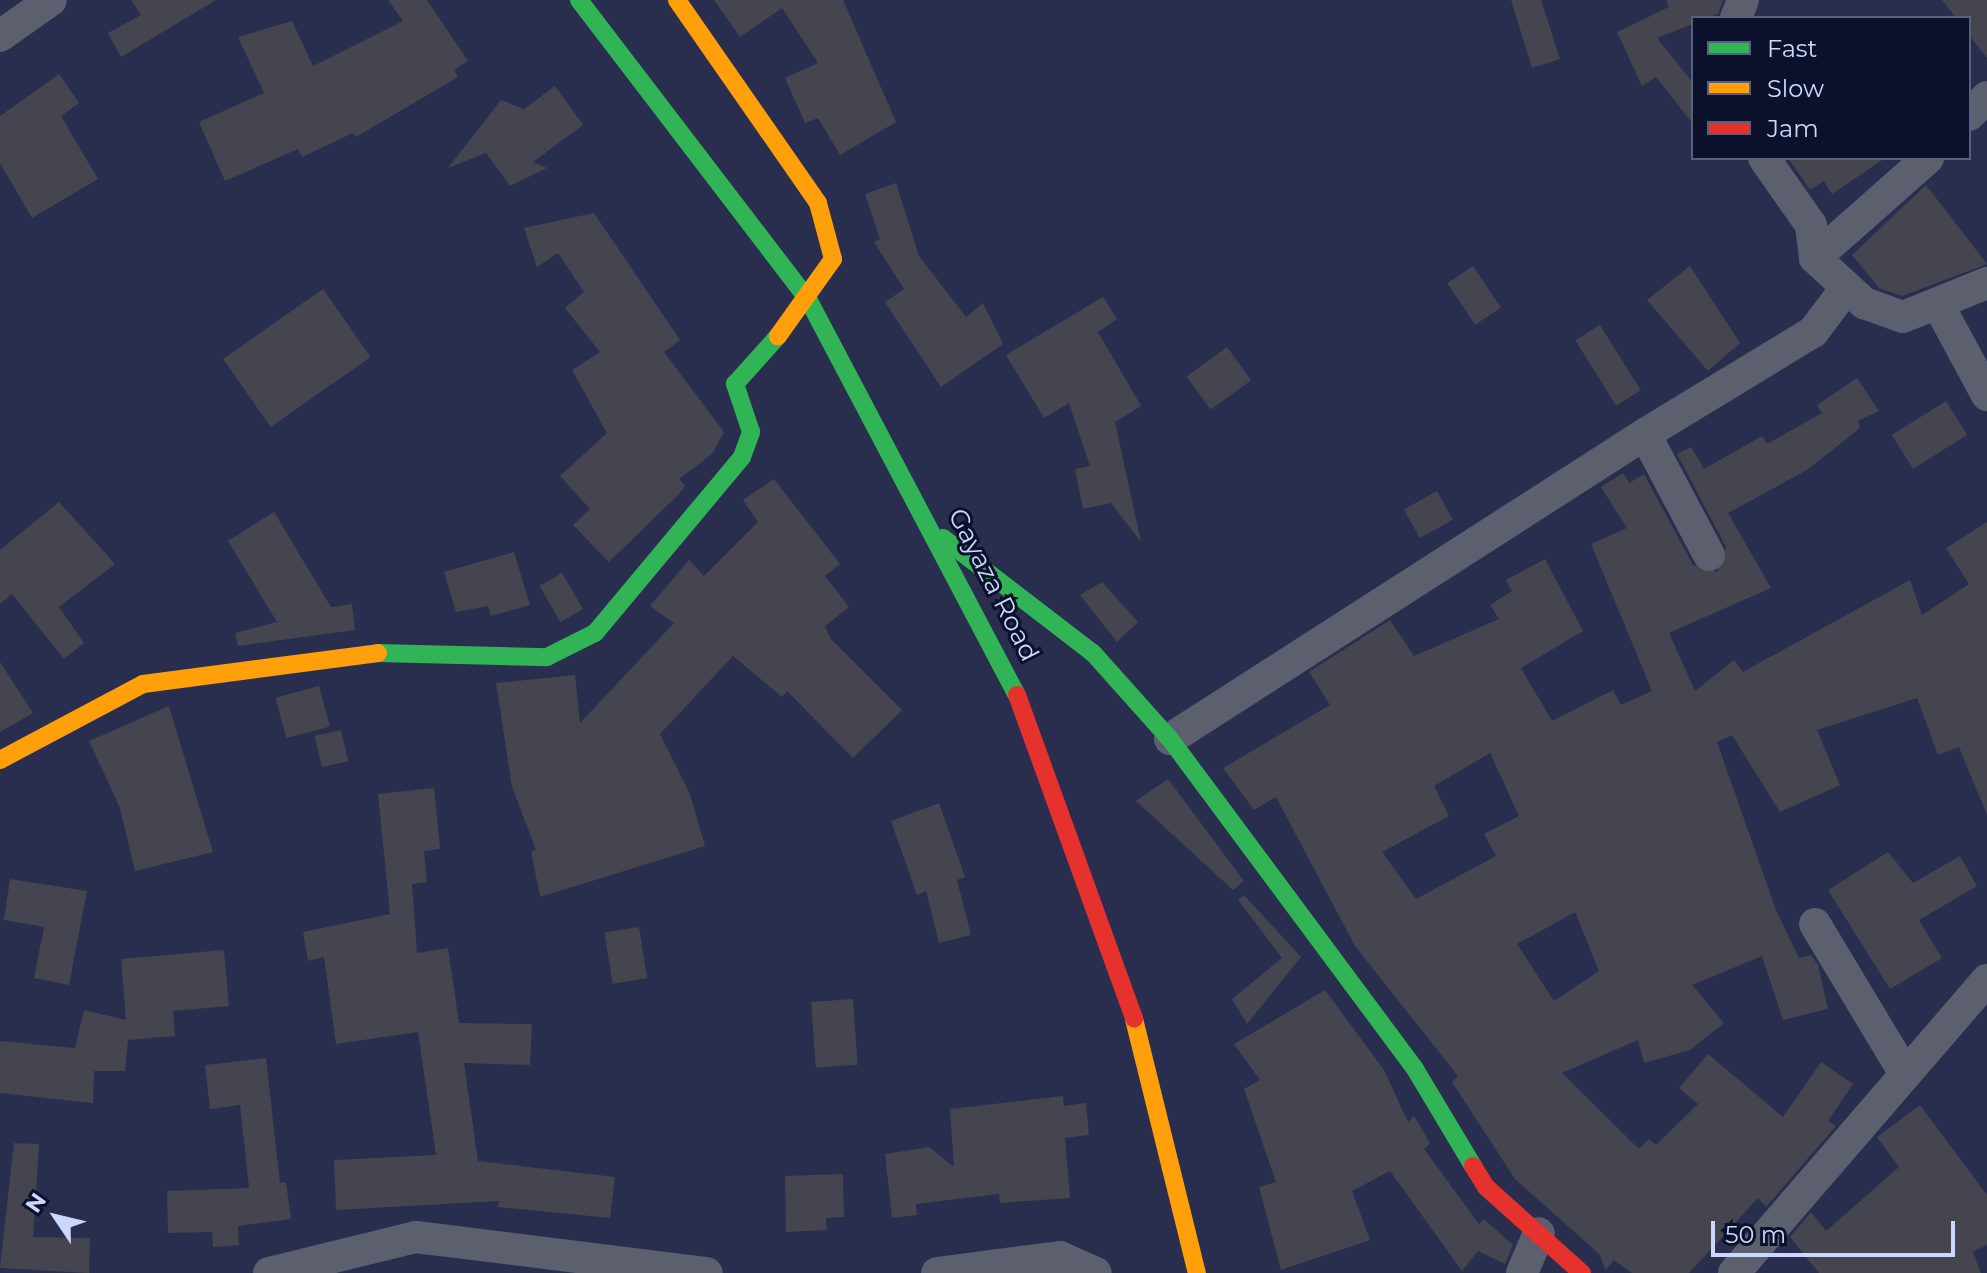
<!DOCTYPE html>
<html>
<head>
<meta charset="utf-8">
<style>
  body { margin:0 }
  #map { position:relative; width:1987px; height:1273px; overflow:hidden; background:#292e4f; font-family:Montserrat,sans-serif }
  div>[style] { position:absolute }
  .building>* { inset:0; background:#44454e; transform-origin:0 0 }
  .street>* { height:32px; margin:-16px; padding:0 16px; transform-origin:16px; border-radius:16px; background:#5b5f6e }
  .fast>* { height:18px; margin:-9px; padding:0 9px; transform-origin:9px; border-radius:9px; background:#30b455 }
  .slow>* { height:18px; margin:-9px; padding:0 9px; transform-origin:9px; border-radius:9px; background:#ff9f0a }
  .jam>* { height:18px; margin:-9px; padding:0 9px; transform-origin:9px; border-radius:9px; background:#e5322d }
  span { translate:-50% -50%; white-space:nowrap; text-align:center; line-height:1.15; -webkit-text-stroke:6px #0b112b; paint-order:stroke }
  .street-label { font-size:26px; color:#cbd7fc }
  .legend { position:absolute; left:1691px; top:16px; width:280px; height:144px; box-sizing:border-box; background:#0b112b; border:2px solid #58607f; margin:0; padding:10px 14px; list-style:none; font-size:24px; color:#cbd7fc }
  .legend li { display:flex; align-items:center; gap:16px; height:40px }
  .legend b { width:40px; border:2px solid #58607f }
  .north { position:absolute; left:16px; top:1177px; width:80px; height:80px; -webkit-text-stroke:6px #0b112b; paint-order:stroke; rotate:305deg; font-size:22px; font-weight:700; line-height:32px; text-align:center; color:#cbd7fc }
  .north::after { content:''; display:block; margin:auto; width:28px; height:36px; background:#cbd7fc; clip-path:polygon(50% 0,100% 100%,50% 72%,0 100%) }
  .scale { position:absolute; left:1711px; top:1221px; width:244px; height:36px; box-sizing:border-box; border:4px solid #cbd7fc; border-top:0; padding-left:10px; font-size:24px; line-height:28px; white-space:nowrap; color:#cbd7fc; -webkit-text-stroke:6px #0b112b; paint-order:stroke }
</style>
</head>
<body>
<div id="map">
  <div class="building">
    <div style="clip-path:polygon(131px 0,216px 0,121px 57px,108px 33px,141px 15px)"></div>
    <div style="clip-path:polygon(388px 0,427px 0,468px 61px,454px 70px,458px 77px,356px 137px,353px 133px,302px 157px,298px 149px,225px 181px,199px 122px,264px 93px,238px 37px,292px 21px,313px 66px,403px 21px)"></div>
    <div style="clip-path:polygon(714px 0,843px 0,896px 122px,840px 155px,818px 118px,805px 123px,785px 78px,818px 63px,782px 8px,740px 37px)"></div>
    <div style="clip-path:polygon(1511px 0,1541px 0,1560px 59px,1532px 68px)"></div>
    <div style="clip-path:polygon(1666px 0,1723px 0,1718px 14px,1657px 38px,1693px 83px,1693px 124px,1656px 77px,1642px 86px,1617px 32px,1669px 7px)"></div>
    <div style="clip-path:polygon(1942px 0,1987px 0,1987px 58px,1969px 35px,1969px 18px,1956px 18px)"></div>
    <div style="clip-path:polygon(59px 74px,79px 103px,61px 116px,98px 179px,32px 218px,0 163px,0 116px)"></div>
    <div style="clip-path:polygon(555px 86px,583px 125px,533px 162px,547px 168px,510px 186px,486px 153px,448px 168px,501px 100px,524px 109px)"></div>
    <div style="clip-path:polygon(1788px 158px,1885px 158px,1832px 194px,1824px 181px,1810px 190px)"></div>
    <div style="clip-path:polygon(896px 183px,919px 256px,966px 317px,983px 303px,1003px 344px,941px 387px,885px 302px,904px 289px,874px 242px,880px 239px,865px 194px)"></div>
    <div style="clip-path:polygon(1926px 185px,1987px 264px,1902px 296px,1879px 288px,1852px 255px)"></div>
    <div style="clip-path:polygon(594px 213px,680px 340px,664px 352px,724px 432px,712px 454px,679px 479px,685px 486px,679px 494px,609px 562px,573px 525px,590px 509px,560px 476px,607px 433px,572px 370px,600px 352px,565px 308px,584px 292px,558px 253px,537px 267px,524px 228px)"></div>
    <div style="left:1473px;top:266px;width:50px;height:31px;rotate:56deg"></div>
    <div style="clip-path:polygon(1690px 266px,1740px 343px,1708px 371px,1647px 300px)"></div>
    <div style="left:323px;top:289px;width:83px;height:122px;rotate:55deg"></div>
    <div style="clip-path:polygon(1103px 297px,1117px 319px,1098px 332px,1141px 406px,1115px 422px,1141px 542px,1111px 503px,1083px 509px,1075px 469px,1090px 466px,1069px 403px,1044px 418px,1006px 355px)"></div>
    <div style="left:1600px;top:325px;width:77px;height:29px;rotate:58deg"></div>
    <div style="left:1227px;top:347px;width:41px;height:50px;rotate:54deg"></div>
    <div style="clip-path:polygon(evenodd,1857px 378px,1879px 411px,1858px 421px,1860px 428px,1807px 470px,1728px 513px,1771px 588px,1669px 633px,1695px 691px,1734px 660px,1743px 672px,1910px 580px,1922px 615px,1969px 584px,1946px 548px,1987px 522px,1987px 815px,1959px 747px,1938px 755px,1917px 698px,1817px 730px,1840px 785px,1780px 812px,1732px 735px,1717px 742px,1776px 910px,1799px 958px,1811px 955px,1818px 965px,1828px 1009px,1783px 1020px,1762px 956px,1692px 985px,1724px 1023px,1690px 1050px,1644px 1063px,1638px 1040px,1562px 1073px,1639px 1149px,1649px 1139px,1656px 1145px,1698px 1104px,1679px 1088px,1708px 1054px,1783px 1117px,1821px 1062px,1853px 1084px,1828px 1121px,1836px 1126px,1766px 1207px,1758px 1198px,1689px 1273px,1632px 1273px,1614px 1260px,1606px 1270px,1599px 1254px,1515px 1179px,1452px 1082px,1458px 1076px,1355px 946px,1276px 797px,1254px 810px,1223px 768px,1330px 705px,1309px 672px,1390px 620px,1414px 656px,1499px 619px,1490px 605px,1512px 591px,1506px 580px,1545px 559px,1583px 631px,1521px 668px,1552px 721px,1613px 690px,1621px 705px,1652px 691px,1591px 544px,1627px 528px,1601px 487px,1623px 473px,1629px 483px,1644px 474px,1693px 565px,1717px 572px,1726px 547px,1677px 454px,1691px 447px,1704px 469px,1762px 436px,1767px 444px,1822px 413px,1817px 405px,1857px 378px,1490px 753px,1519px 816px,1484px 834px,1496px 856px,1416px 899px,1382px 852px,1449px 816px,1434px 786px,1490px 753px,1857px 378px,1575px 912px,1599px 971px,1554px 1001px,1517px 944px,1575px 912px)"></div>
    <div style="left:1946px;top:401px;width:40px;height:64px;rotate:58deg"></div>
    <div style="clip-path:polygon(774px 479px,840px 564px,825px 576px,849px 607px,825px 626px,831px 639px,902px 710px,853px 758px,787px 691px,782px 697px,733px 656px,660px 734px,690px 794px,705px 846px,540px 897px,531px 851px,536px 850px,512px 787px,496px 683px,575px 675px,580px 723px,674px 623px,650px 606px,689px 560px,704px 576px,758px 522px,743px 500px)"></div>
    <div style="left:1437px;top:491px;width:33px;height:38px;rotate:61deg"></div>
    <div style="clip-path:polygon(59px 502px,115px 564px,59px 607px,84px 643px,64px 659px,12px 594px,0 604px,0 550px)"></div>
    <div style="clip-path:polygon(274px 512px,331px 607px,352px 604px,355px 630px,238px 646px,235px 633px,277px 622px,228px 541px)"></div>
    <div style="clip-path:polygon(514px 552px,530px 605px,491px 616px,488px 606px,456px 612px,444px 572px)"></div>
    <div style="left:562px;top:573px;width:42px;height:26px;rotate:60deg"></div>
    <div style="clip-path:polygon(1102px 582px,1138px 622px,1117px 642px,1080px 595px)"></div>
    <div style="clip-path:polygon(0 662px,33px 713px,0 732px)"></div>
    <div style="left:319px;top:686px;width:42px;height:45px;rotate:75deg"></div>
    <div style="clip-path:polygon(169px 706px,213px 852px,135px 871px,120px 808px,89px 741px)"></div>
    <div style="left:341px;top:730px;width:32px;height:27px;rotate:77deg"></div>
    <div style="clip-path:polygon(1168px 779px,1244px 881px,1233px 890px,1136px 801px)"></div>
    <div style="clip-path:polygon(434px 788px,440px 849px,424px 851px,427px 882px,412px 884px,417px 953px,448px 948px,459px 1023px,532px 1024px,530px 1065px,464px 1063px,478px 1161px,615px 1177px,610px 1218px,498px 1207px,499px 1201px,336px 1210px,334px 1160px,436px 1155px,418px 1032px,336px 1044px,324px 957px,308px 961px,303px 932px,390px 914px,378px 794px)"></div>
    <div style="clip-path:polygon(939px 803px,965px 877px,957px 880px,971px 935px,939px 943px,926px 891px,917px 895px,891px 821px)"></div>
    <div style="clip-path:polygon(1888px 852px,1913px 883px,1960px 856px,1977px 886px,1919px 920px,1942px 958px,1890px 989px,1828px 890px)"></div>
    <div style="clip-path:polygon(10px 879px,87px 891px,69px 985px,34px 978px,44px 927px,4px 920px)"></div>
    <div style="clip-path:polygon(1244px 895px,1301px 957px,1247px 1024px,1232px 999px,1282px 958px,1238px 900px)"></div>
    <div style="left:639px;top:927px;width:52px;height:35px;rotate:81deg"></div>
    <div style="clip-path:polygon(224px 950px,229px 1006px,173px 1011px,175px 1036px,128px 1040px,125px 1071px,94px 1071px,93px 1103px,0 1093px,0 1041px,75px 1048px,84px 1010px,126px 1020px,121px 959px)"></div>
    <div style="clip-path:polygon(1325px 990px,1384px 1070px,1408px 1122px,1414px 1116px,1430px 1143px,1424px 1149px,1479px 1224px,1484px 1219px,1513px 1245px,1505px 1264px,1478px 1251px,1462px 1271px,1390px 1171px,1352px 1191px,1370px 1240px,1281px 1270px,1259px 1187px,1276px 1182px,1244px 1089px,1260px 1080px,1234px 1044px)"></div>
    <div style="left:853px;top:999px;width:66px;height:42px;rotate:86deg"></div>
    <div style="clip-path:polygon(266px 1058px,280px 1183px,286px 1182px,291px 1219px,238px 1226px,239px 1245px,213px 1247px,212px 1232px,168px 1233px,167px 1191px,249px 1188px,240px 1105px,210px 1109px,205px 1065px)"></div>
    <div style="clip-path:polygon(1063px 1096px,1064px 1106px,1086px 1103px,1089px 1135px,1065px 1138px,1070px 1198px,1000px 1203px,999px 1194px,916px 1204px,917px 1215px,892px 1218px,885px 1154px,929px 1147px,954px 1167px,950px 1109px)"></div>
    <div style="clip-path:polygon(1920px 1105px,1987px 1195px,1987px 1245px,1973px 1252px,1981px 1273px,1819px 1273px,1790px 1237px,1811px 1212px,1826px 1231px,1899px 1167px,1877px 1137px)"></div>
    <div style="clip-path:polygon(14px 1143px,39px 1144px,33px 1237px,90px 1238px,89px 1273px,0 1268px)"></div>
    <div style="clip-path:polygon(843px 1174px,844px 1217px,826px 1218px,827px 1230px,786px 1232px,785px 1176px)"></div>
  </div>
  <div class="street">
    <div style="left:1736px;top:18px;width:19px;rotate:-69deg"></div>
    <div style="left:0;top:36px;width:62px;rotate:-35.2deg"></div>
    <div style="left:1969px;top:115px;width:25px;rotate:-45deg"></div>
    <div style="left:1764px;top:158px;width:82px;rotate:55deg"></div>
    <div style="left:1811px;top:225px;width:33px;rotate:83deg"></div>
    <div style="left:1815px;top:258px;width:67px;rotate:42.6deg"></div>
    <div style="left:1864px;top:303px;width:41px;rotate:19.7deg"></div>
    <div style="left:1903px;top:317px;width:91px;rotate:-22deg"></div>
    <div style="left:1815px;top:258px;width:151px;rotate:-41.5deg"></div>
    <div style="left:1940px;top:308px;width:99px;rotate:61.6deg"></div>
    <div style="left:1709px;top:555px;width:137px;rotate:-117.9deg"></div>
    <div style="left:1645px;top:434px;width:197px;rotate:-31.3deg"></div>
    <div style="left:1813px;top:332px;width:51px;rotate:-52.9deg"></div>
    <div style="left:1170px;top:739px;width:564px;rotate:-32.7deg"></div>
    <div style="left:1815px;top:924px;width:175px;rotate:59deg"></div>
    <div style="left:269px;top:1273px;width:151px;rotate:-13.8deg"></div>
    <div style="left:416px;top:1237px;width:293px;rotate:7.1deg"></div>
    <div style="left:937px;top:1273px;width:124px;rotate:-7.4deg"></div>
    <div style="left:1060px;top:1257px;width:39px;rotate:24deg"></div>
    <div style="left:1522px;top:1273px;width:43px;rotate:-67deg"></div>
    <div style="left:1734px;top:1273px;width:387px;rotate:-49.2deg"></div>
  </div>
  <div class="fast">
    <div style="left:579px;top:0;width:379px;rotate:52.6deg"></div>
    <div style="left:809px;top:301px;width:446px;rotate:62.2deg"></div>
    <div style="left:943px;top:538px;width:189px;rotate:37.5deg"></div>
    <div style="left:1093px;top:653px;width:115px;rotate:48.2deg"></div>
    <div style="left:1170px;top:739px;width:411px;rotate:53.4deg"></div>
    <div style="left:1415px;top:1069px;width:113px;rotate:59.1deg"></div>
    <div style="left:378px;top:653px;width:169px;rotate:1.4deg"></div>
    <div style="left:547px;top:657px;width:54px;rotate:-26.6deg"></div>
    <div style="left:595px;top:633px;width:229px;rotate:-50.1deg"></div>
    <div style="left:742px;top:457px;width:27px;rotate:-70deg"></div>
    <div style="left:751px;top:432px;width:51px;rotate:-108.4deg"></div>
    <div style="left:735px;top:384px;width:64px;rotate:-48.1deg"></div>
  </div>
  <div class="slow">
    <div style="left:677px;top:0;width:247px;rotate:55.2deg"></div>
    <div style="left:818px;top:203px;width:58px;rotate:75deg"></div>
    <div style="left:833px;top:259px;width:95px;rotate:125.5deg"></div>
    <div style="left:0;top:760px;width:162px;rotate:-28deg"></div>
    <div style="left:143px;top:684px;width:237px;rotate:-7.5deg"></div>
    <div style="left:1134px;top:1019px;width:262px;rotate:76.1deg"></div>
  </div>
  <div class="jam">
    <div style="left:1017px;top:695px;width:344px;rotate:70.1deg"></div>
    <div style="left:1473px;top:1166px;width:25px;rotate:58deg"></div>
    <div style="left:1486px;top:1187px;width:129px;rotate:41.9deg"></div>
  </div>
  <div class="street-label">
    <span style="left:993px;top:585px;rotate:63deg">Gayaza Road</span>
  </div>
  <ul class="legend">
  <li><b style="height:10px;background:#30b455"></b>Fast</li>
  <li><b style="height:10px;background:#ff9f0a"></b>Slow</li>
  <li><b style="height:10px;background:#e5322d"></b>Jam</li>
  </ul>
  <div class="north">N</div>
  <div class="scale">50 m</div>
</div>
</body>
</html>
